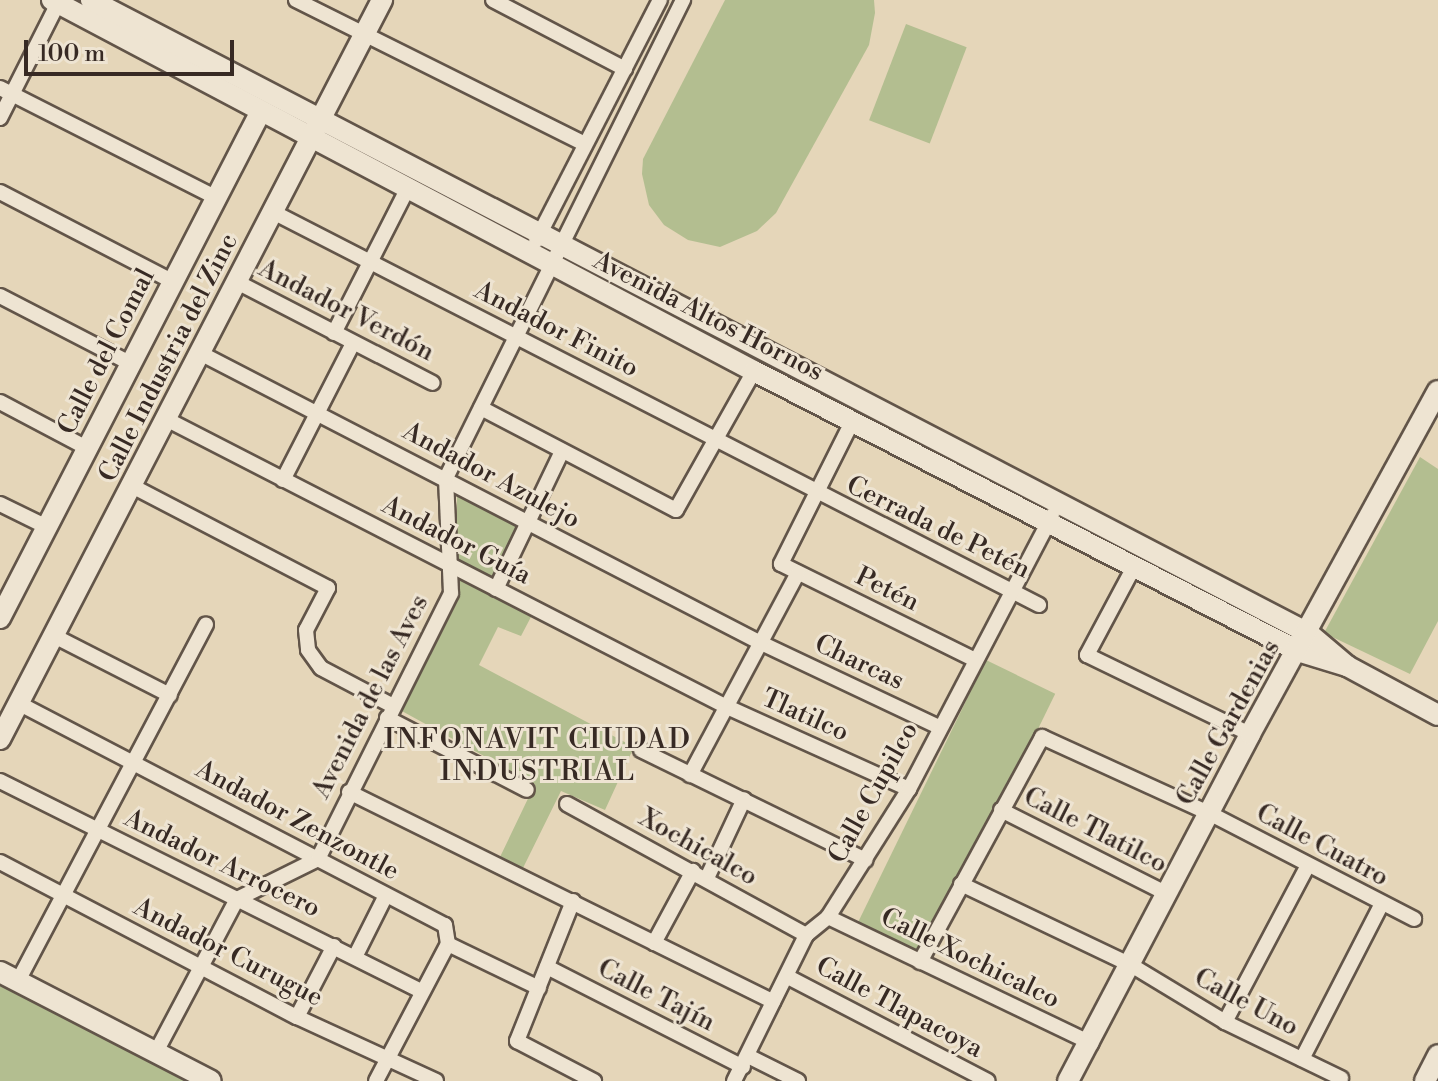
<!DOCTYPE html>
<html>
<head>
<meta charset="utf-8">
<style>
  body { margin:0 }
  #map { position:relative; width:1438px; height:1081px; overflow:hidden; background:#e5d6b9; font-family:"Libre Bodoni",serif }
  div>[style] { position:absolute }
  .green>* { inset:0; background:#b3be90; transform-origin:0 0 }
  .roads { filter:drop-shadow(2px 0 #625549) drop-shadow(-2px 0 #625549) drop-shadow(0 2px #625549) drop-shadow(0 -2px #625549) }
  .street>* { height:14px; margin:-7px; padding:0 7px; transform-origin:7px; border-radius:7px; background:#eee4d2 }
  .secondary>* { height:20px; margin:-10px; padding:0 10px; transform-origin:10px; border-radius:10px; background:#eee4d2 }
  span { translate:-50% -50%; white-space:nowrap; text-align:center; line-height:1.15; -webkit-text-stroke:6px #eee4d2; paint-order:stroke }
  .street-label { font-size:26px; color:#372a24 }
  .neighbourhood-label { font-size:28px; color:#372a24; letter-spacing:2px }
  .scale { position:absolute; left:24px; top:40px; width:210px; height:36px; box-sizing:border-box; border:4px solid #372a24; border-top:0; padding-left:10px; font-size:24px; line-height:28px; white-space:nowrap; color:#372a24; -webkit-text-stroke:6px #eee4d2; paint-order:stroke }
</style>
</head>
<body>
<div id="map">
  <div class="green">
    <div style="clip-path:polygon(725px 0,874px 0,875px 13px,869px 45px,776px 213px,757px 231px,720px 247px,688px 240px,664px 225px,649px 205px,642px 174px,643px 159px)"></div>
    <div style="left:906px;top:24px;width:65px;height:103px;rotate:21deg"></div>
    <div style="clip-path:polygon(1420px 457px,1438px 469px,1438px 621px,1410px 674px,1324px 633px)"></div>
    <div style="clip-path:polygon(457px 493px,530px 532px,500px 598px,532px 615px,521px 636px,498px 627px,479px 665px,634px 747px,605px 810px,561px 791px,523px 868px,500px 857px,535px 784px,400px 710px,457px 597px)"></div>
    <div style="left:986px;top:660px;width:77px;height:293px;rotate:26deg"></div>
    <div style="clip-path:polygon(0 975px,202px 1081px,0 1081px)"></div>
  </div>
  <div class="roads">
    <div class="street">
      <div style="left:296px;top:0;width:323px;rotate:26.5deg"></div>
      <div style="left:493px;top:0;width:149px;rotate:27.6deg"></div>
      <div style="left:0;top:88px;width:241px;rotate:26.9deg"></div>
      <div style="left:0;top:118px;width:129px;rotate:-63.2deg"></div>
      <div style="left:0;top:192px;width:194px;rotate:27.4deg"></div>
      <div style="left:273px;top:212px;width:861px;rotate:27.16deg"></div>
      <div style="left:536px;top:241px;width:271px;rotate:-62.8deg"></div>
      <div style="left:237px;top:282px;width:220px;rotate:27.3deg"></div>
      <div style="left:0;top:296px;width:146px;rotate:27.3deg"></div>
      <div style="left:334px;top:333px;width:161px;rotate:-63deg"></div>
      <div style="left:200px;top:353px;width:629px;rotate:27.34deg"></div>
      <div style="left:759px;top:642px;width:199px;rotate:25.3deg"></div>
      <div style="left:0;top:402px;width:98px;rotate:27.9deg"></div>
      <div style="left:481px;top:408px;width:220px;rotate:27.6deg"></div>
      <div style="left:676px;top:510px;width:159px;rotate:-60.7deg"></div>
      <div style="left:166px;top:419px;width:628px;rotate:27.18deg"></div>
      <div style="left:725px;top:706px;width:202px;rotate:24.3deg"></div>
      <div style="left:853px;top:420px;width:161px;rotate:116.6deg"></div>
      <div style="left:781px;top:564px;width:214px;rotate:26.3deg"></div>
      <div style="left:283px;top:480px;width:154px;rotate:-62.9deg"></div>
      <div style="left:132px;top:486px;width:221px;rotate:27.5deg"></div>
      <div style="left:328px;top:588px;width:47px;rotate:117.6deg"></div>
      <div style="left:306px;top:630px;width:20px;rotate:84deg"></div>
      <div style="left:308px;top:650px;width:22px;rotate:54deg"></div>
      <div style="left:321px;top:668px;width:81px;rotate:27.8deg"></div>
      <div style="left:0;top:504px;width:52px;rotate:26.1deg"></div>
      <div style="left:1135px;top:565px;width:102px;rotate:118.1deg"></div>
      <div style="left:1087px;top:655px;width:181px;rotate:25.9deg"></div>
      <div style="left:496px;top:589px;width:153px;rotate:-64.4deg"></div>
      <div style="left:54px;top:636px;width:130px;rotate:27deg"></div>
      <div style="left:20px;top:704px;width:479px;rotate:27.5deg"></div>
      <div style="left:445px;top:925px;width:19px;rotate:81deg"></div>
      <div style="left:448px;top:944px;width:101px;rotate:25.8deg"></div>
      <div style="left:387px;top:718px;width:157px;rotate:27.2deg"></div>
      <div style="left:641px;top:750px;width:250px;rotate:26.1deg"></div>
      <div style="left:690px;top:775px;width:229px;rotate:-61.9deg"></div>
      <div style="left:0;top:781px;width:471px;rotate:26.5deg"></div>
      <div style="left:349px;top:792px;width:473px;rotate:26.3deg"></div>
      <div style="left:567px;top:804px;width:273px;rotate:28.7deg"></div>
      <div style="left:1001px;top:810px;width:186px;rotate:26.8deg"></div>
      <div style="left:0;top:862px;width:335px;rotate:27.6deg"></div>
      <div style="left:297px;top:1017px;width:153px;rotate:24.7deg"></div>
      <div style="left:707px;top:878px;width:87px;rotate:-64.9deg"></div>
      <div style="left:961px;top:884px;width:188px;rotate:25.5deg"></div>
      <div style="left:1131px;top:965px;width:110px;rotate:31.2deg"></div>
      <div style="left:1225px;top:1022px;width:129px;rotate:25.8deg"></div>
      <div style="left:573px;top:901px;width:151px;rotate:111.8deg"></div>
      <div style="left:517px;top:1041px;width:87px;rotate:27.5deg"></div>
      <div style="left:828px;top:917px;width:292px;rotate:25.6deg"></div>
      <div style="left:654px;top:943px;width:82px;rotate:-61.6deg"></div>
      <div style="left:355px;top:957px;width:69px;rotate:-63.4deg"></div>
      <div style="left:920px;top:962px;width:256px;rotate:-61.5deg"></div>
      <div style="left:1042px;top:737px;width:183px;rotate:24.5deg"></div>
      <div style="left:1209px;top:813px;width:231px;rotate:27.3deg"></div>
      <div style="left:547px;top:967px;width:220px;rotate:27deg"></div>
      <div style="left:788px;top:977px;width:225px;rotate:27.5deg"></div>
      <div style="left:18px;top:981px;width:403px;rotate:-62.2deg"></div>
      <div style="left:297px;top:1017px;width:80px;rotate:-62.5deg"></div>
      <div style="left:1225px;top:1022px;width:175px;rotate:-62.1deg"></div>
      <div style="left:156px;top:1052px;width:173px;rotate:-62.1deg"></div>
      <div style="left:237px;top:899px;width:90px;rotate:-26.3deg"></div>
      <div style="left:318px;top:859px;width:297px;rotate:-63.4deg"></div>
      <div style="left:451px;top:593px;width:115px;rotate:-92.5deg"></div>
      <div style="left:446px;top:478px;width:534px;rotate:-63.63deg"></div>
      <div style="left:748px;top:1056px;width:56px;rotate:26.6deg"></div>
      <div style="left:1302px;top:1059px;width:173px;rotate:-62.8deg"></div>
      <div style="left:376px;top:1081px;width:155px;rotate:-62.3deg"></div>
      <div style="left:734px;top:1081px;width:163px;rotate:-63.7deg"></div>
      <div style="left:806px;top:935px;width:28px;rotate:-39deg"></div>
      <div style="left:828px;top:917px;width:151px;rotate:-57.7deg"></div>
      <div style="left:909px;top:789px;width:309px;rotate:-62.4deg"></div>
    </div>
    <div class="secondary">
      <div style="left:52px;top:0;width:794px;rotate:27.86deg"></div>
      <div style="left:754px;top:371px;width:612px;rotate:27.24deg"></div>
      <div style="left:1298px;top:651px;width:51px;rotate:17deg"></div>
      <div style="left:91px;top:0;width:1372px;rotate:27.48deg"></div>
      <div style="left:1308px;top:633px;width:51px;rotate:40.2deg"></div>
      <div style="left:1347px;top:666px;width:103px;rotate:28.3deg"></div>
      <div style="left:0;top:618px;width:570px;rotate:-62.76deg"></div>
      <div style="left:0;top:739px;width:832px;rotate:-62.66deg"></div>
      <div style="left:0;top:972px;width:237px;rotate:27.3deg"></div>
      <div style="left:1068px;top:1081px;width:392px;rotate:-62.3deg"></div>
      <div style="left:1250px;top:734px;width:391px;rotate:-61.3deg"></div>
      <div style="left:1425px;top:1081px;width:29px;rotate:-63deg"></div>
    </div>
  </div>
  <div class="street-label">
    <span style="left:346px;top:311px;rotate:27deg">Andador Verdón</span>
    <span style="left:708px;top:317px;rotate:27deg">Avenida Altos Hornos</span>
    <span style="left:556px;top:330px;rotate:27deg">Andador Finito</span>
    <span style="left:107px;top:352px;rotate:-63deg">Calle del Comal</span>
    <span style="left:169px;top:358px;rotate:-63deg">Calle Industria del Zinc</span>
    <span style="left:491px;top:476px;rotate:28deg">Andador Azulejo</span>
    <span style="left:938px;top:528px;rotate:26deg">Cerrada de Petén</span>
    <span style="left:456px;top:541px;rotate:27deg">Andador Guía</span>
    <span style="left:887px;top:590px;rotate:26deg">Petén</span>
    <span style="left:859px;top:663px;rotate:25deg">Charcas</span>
    <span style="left:371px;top:697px;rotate:-63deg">Avenida de las Aves</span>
    <span style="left:805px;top:716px;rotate:24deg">Tlatilco</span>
    <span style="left:1229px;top:723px;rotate:-61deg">Calle Gardenias</span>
    <span style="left:874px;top:793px;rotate:-61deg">Calle Cupilco</span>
    <span style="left:297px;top:821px;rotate:28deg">Andador Zenzontle</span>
    <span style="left:1095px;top:831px;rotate:27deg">Calle Tlatilco</span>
    <span style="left:1322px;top:846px;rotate:28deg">Calle Cuatro</span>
    <span style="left:698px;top:848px;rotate:29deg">Xochicalco</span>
    <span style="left:222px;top:864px;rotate:26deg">Andador Arrocero</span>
    <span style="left:228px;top:953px;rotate:27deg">Andador Curugue</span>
    <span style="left:970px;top:959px;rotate:26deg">Calle Xochicalco</span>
    <span style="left:656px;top:996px;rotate:27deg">Calle Tajín</span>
    <span style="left:1246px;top:1003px;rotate:28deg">Calle Uno</span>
    <span style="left:899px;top:1008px;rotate:28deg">Calle Tlapacoya</span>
  </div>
  <div class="neighbourhood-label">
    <span style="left:538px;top:756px">INFONAVIT CIUDAD<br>INDUSTRIAL</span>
  </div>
  <div class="scale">100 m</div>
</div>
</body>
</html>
